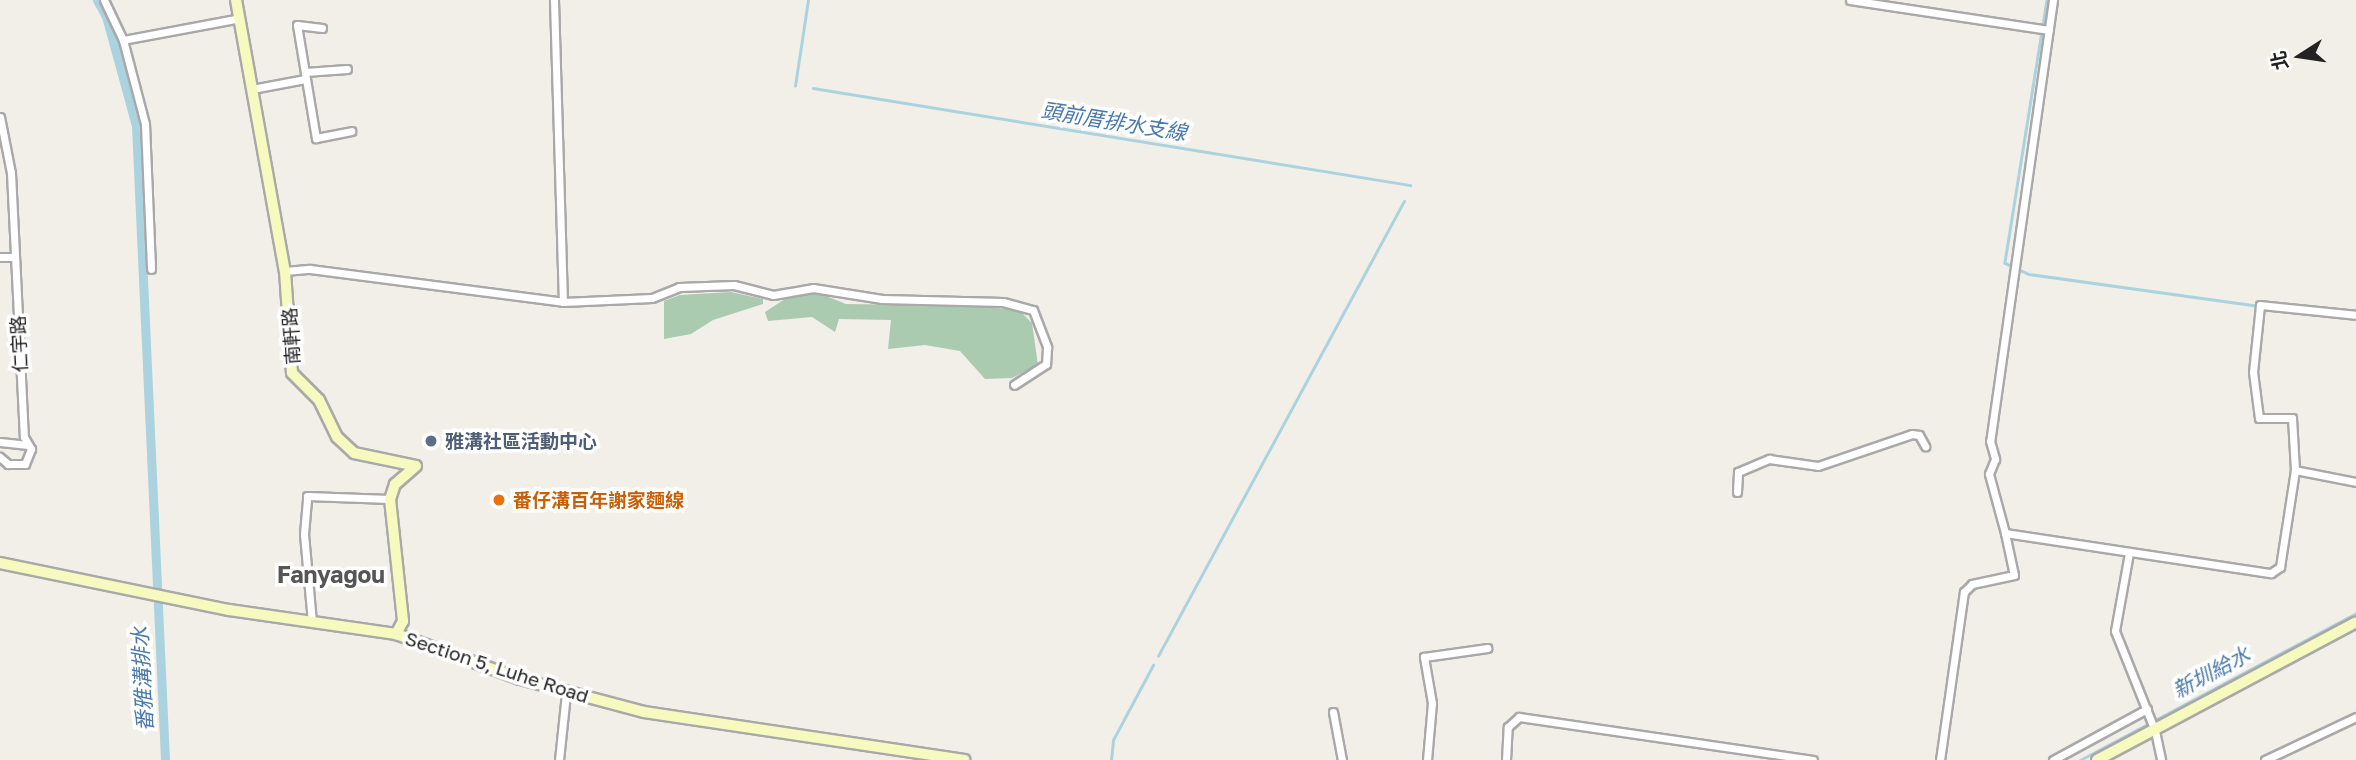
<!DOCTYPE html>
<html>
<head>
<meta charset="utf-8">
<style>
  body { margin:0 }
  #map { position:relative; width:2356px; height:760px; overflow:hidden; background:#f2efe9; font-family:"Golos Text","Noto Sans TC",sans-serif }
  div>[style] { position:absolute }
  .cemetery>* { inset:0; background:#aacbaf }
  .stream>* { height:2.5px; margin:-1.25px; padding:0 1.25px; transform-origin:1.25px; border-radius:1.25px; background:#aad3df }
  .canal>* { height:9px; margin:-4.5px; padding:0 4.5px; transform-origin:4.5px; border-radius:4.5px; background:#aad3df }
  .roads { filter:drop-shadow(2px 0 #a9a9a9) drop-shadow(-2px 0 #a9a9a9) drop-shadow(0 2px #a9a9a9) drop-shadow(0 -2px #a9a9a9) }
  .street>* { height:7px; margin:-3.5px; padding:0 3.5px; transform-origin:3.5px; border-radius:3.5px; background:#fff }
  .secondary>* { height:10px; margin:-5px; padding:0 5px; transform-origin:5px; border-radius:5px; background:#f7fabf }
  .dots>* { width:19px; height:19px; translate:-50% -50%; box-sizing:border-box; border:4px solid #fff; border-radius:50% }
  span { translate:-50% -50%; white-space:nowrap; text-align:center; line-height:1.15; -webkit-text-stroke:7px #fff; paint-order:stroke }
  .street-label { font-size:19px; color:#222 }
  .service-label { font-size:19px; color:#4e5e75; font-weight:700 }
  .left { translate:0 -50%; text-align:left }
  .food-label { font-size:19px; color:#c56008; font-weight:700 }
  .water-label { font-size:21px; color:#4a7aab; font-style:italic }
  .quarter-label { font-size:23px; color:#555; font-weight:700 }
  .north { position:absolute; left:2265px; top:21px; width:70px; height:70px; -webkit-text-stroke:5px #fff; paint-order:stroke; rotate:258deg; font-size:19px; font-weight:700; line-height:28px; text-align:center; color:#222 }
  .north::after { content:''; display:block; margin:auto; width:24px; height:32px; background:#222; clip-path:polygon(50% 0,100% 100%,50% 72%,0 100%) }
</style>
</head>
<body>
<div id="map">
  <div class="cemetery">
    <div style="clip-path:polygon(731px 292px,763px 299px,763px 304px,713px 320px,691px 334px,664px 339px,664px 301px,680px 295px)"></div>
    <div style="clip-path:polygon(794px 293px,821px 294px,846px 304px,983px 306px,1020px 311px,1032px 323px,1038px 365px,1012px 378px,985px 379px,960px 351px,925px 345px,888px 349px,891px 320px,839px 319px,835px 332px,812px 317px,768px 321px,765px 312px)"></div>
  </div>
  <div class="stream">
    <div style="left:2047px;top:0;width:266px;rotate:99.1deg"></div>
    <div style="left:2005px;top:263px;width:26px;rotate:25deg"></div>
    <div style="left:2029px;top:274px;width:232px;rotate:7.9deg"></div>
    <div style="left:795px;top:86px;width:87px;rotate:-81.4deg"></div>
    <div style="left:813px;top:88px;width:605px;rotate:9.23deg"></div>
    <div style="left:1158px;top:656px;width:517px;rotate:-61.6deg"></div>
    <div style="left:1111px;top:760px;width:20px;rotate:-84deg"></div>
    <div style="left:1113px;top:740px;width:85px;rotate:-61.9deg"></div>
    <div style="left:2080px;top:760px;width:313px;rotate:-28deg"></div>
  </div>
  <div class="canal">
    <div style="left:97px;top:0;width:18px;rotate:61deg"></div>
    <div style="left:106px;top:16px;width:114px;rotate:74.7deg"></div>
    <div style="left:136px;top:126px;width:635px;rotate:87.38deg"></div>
  </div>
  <div class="roads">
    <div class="street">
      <div style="left:104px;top:0;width:44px;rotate:64.6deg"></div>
      <div style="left:123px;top:40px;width:87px;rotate:75.3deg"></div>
      <div style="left:145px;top:124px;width:145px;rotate:87.6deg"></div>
      <div style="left:554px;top:0;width:302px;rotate:88.3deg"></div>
      <div style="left:1850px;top:0;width:201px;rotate:8.6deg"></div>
      <div style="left:2053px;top:0;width:445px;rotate:98.1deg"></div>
      <div style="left:1990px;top:441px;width:19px;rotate:74deg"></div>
      <div style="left:1995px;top:459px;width:16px;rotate:112deg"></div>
      <div style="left:1989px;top:474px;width:61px;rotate:74.8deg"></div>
      <div style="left:2005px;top:533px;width:269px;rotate:8.6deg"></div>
      <div style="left:2271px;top:573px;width:11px;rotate:-34deg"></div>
      <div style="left:2280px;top:567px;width:98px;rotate:-81.2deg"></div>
      <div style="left:2295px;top:470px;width:52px;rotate:-93.3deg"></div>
      <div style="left:2292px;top:418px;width:33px;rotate:180deg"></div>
      <div style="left:2259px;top:418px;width:46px;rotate:-97.4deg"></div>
      <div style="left:2253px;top:372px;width:67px;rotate:-84deg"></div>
      <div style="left:2260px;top:305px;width:97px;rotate:5.9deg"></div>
      <div style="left:322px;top:28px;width:25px;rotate:-173deg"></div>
      <div style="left:297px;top:25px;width:115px;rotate:80.5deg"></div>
      <div style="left:316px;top:138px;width:36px;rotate:-11deg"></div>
      <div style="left:123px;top:40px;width:119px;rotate:-10.6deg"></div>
      <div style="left:305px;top:72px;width:42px;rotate:-4.1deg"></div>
      <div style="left:252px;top:89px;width:54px;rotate:-10.7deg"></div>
      <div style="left:0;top:117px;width:57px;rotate:78.9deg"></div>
      <div style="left:11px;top:173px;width:264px;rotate:87.2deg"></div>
      <div style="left:24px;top:437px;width:14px;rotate:60deg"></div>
      <div style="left:31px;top:449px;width:16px;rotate:112deg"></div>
      <div style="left:25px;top:464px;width:17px;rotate:180deg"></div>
      <div style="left:8px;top:464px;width:11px;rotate:-139deg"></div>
      <div style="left:0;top:257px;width:15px"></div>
      <div style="left:285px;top:271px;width:25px;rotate:-5deg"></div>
      <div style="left:310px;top:269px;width:255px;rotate:7.4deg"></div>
      <div style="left:563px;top:302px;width:89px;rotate:-2.6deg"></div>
      <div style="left:652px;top:298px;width:29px;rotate:-22deg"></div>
      <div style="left:679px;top:287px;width:55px;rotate:-2.1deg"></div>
      <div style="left:734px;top:285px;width:40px;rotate:14.4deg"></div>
      <div style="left:773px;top:295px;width:41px;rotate:-9.9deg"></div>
      <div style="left:813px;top:288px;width:70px;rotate:9.1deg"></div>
      <div style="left:882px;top:299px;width:121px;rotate:1.4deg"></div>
      <div style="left:1003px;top:302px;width:31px;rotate:15deg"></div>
      <div style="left:1033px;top:310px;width:40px;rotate:69deg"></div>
      <div style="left:1047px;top:347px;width:17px;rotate:93deg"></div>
      <div style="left:1046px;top:364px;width:38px;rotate:147deg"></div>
      <div style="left:0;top:442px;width:28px;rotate:6deg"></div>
      <div style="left:2295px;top:470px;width:62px;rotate:11.1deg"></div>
      <div style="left:1737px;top:492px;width:20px;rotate:-87deg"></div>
      <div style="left:1738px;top:472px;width:34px;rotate:-23deg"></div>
      <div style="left:1769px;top:459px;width:49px;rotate:8.1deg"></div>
      <div style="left:1818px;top:466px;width:99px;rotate:-18.8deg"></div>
      <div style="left:1912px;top:434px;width:7px;rotate:8deg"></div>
      <div style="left:1919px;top:435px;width:13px;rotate:61deg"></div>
      <div style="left:2129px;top:553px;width:79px;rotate:100.2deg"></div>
      <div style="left:2115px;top:631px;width:108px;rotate:68.2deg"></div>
      <div style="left:2155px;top:731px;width:30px;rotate:78deg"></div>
      <div style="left:312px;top:622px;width:88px;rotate:-95.2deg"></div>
      <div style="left:304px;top:534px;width:38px;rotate:-85deg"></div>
      <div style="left:307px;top:496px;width:83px;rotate:2.1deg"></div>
      <div style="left:1333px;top:712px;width:49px;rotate:79.4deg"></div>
      <div style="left:559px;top:760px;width:67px;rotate:-84deg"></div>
      <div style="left:1427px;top:760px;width:57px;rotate:-85deg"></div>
      <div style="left:1432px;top:703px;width:47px;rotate:-99.9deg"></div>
      <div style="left:1424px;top:657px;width:64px;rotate:-8.1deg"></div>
      <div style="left:1506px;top:760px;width:33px;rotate:-87deg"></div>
      <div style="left:1508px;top:727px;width:15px;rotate:-42deg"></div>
      <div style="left:1519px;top:717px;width:297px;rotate:8.3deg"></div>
      <div style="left:1940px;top:760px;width:170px;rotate:-81.9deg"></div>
      <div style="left:1964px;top:592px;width:11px;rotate:-45deg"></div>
      <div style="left:1972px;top:584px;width:43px;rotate:-12.1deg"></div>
      <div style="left:2014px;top:575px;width:43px;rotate:-102.1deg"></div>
      <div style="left:2053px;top:760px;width:107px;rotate:-28.5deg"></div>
      <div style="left:2265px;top:760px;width:101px;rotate:-25.3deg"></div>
    </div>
    <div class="secondary">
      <div style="left:236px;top:0;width:275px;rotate:79.8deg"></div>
      <div style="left:285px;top:271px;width:102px;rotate:86.1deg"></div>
      <div style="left:292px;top:373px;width:38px;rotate:45deg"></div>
      <div style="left:319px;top:400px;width:41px;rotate:64.1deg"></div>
      <div style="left:337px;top:437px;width:23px;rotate:43deg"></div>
      <div style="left:354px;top:453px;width:63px;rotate:11.8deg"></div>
      <div style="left:416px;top:466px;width:28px;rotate:139deg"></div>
      <div style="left:395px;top:484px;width:16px;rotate:108deg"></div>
      <div style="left:390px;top:499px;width:123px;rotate:83.9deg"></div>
      <div style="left:403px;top:621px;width:15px;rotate:118deg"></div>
      <div style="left:0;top:563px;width:234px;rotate:11.6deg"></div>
      <div style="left:229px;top:610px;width:169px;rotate:8.2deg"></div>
      <div style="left:396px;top:634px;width:132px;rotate:19.9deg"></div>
      <div style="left:520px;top:679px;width:128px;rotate:14.9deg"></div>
      <div style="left:644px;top:712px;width:324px;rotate:8.5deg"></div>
      <div style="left:2097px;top:760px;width:293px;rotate:-28deg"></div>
    </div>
  </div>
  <div class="dots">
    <div style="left:431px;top:441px;background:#5c6f8a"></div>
    <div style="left:499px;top:500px;background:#e8710a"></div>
  </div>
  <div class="street-label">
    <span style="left:291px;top:336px;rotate:-94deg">南軒路</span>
    <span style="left:19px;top:344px;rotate:-93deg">仁宇路</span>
    <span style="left:497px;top:667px;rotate:18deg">Section 5, Luhe Road</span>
  </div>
  <div class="service-label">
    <span class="left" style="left:445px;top:441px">雅溝社區活動中心</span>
  </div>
  <div class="food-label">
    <span class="left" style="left:513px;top:500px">番仔溝百年謝家麵線</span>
  </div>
  <div class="water-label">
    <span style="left:1114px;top:121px;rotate:9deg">頭前厝排水支線</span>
    <span style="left:2211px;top:672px;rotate:-28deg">新圳給水</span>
    <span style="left:142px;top:679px;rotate:-93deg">番雅溝排水</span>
  </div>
  <div class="quarter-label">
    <span style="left:331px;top:574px">Fanyagou</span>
  </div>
  <div class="north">北</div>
</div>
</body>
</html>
